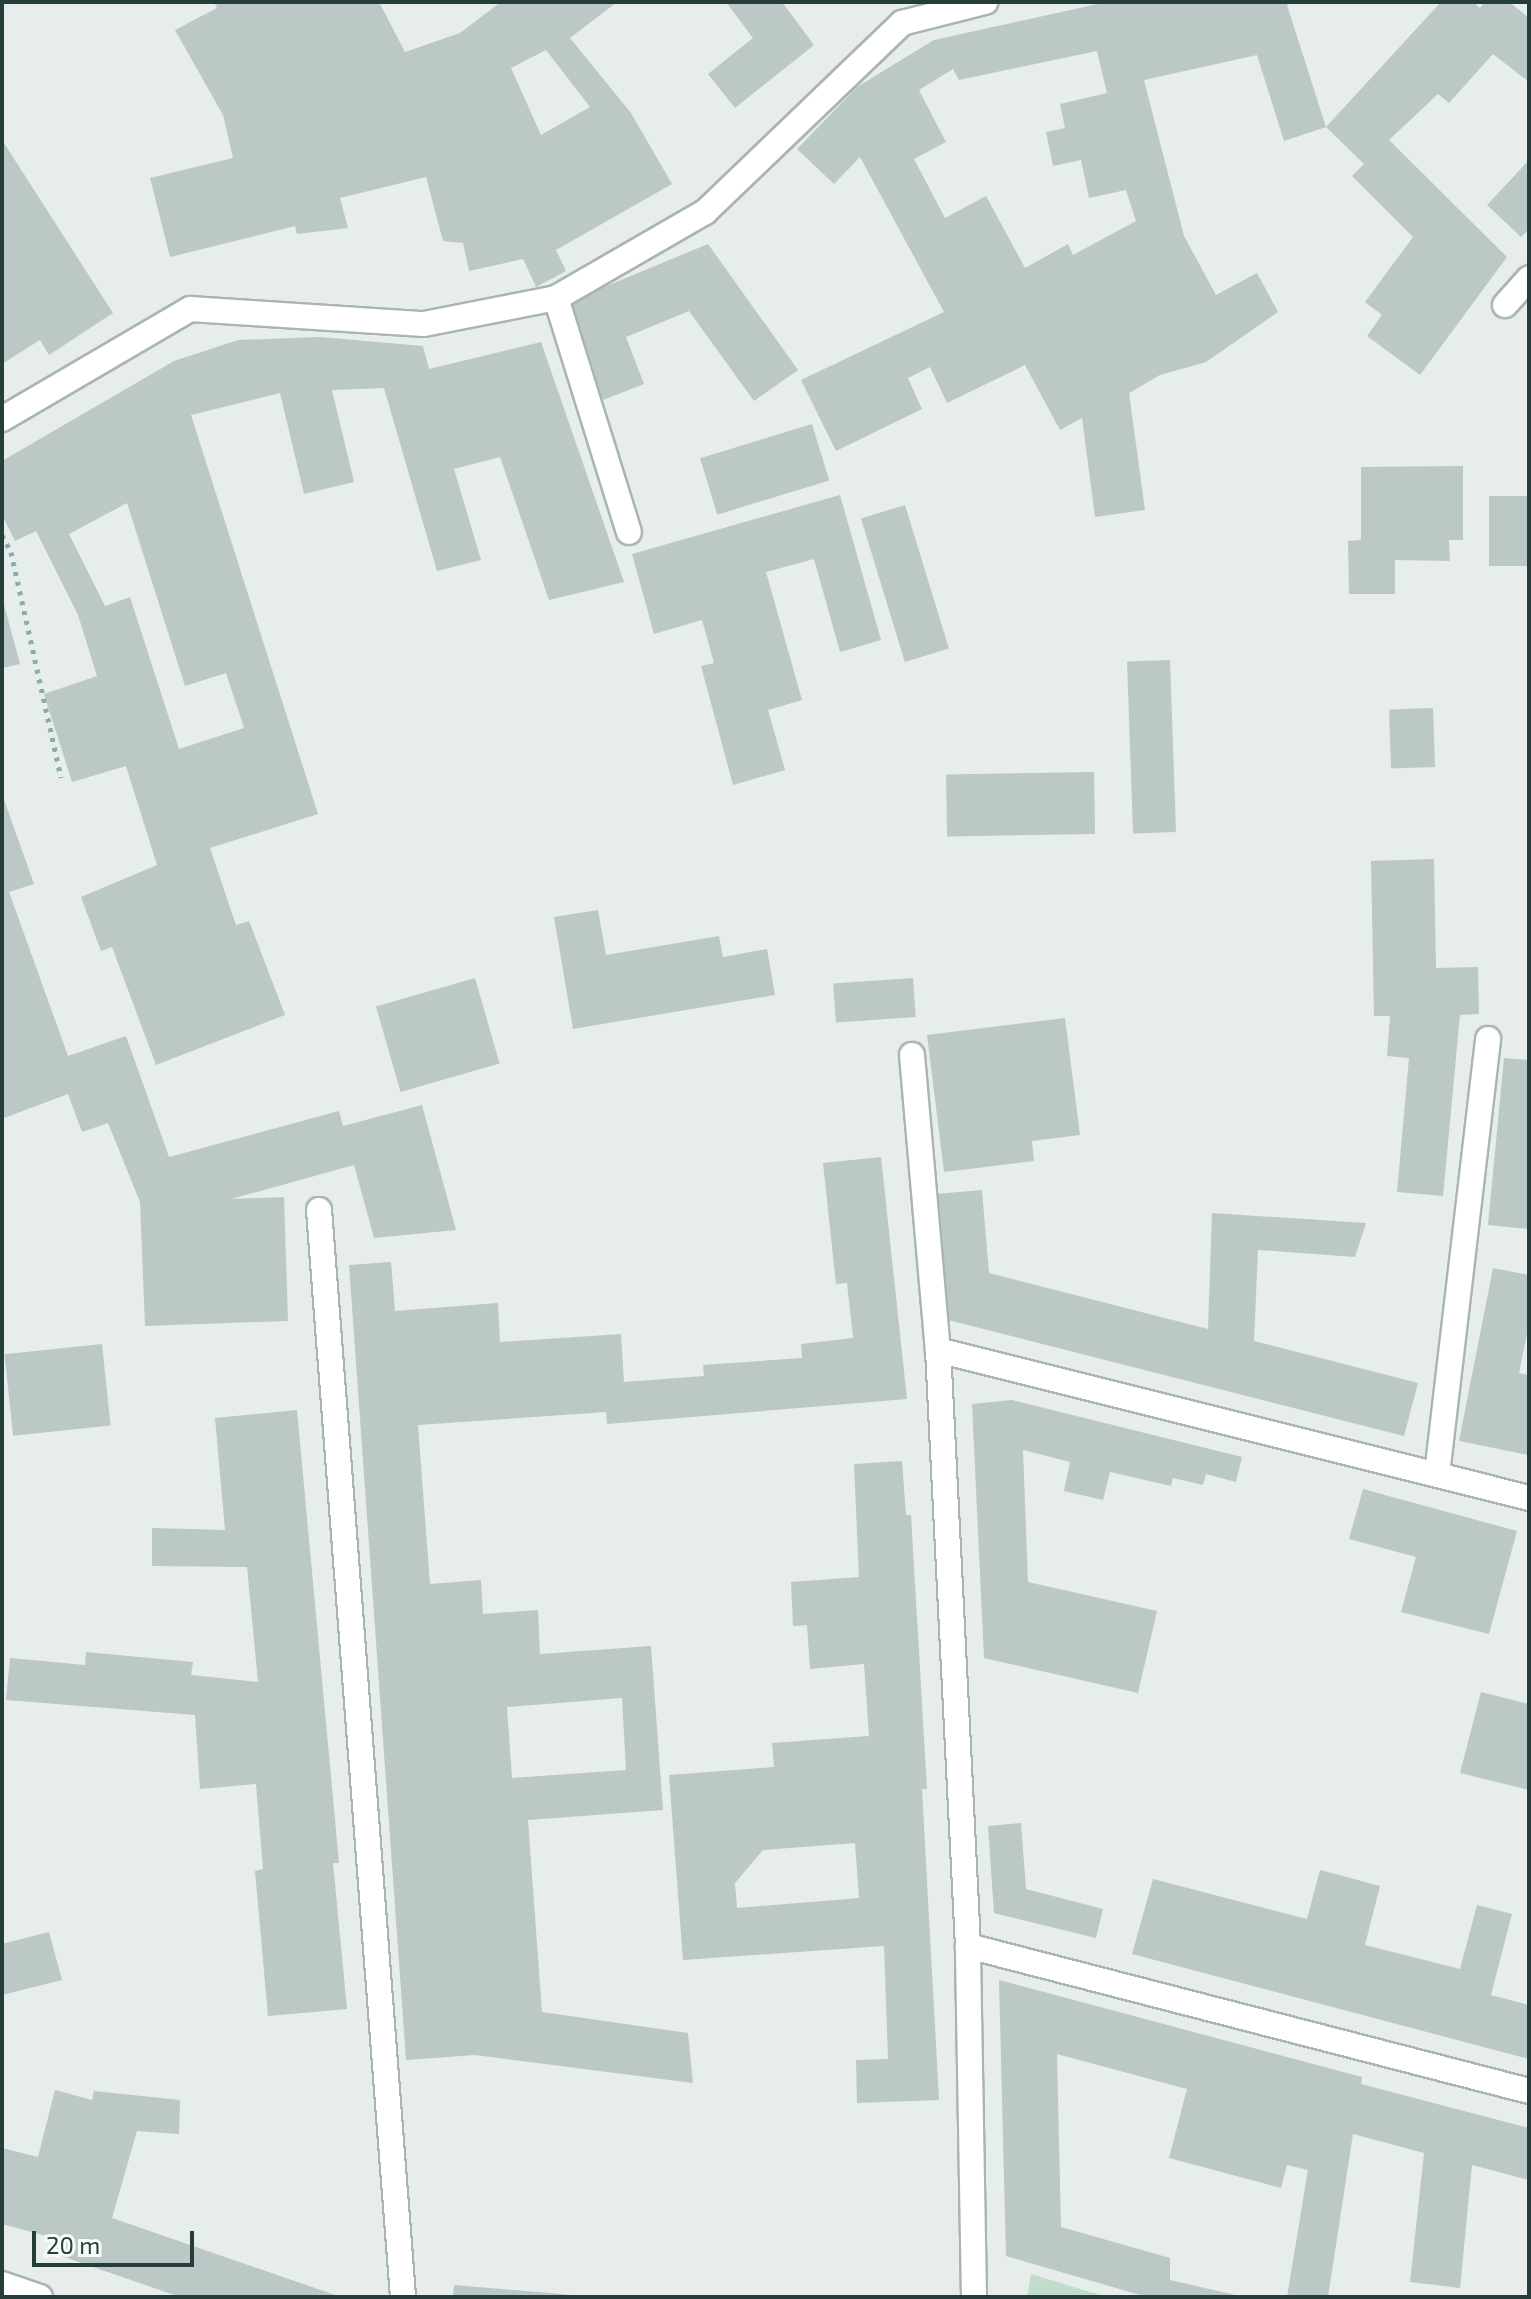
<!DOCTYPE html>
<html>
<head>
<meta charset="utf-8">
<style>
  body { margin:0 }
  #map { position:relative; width:1531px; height:2299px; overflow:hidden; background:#e6edeb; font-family:"Exo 2",sans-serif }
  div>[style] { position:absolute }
  .green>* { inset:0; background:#c1dccd }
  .building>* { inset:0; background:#bbc8c5; transform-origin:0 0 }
  .path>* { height:5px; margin-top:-2.5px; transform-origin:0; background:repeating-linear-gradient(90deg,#8aada9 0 4px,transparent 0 10px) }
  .roads { filter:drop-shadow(2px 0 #a9b5b3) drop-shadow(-2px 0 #a9b5b3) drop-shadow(0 2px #a9b5b3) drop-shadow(0 -2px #a9b5b3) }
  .service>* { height:24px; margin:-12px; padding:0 12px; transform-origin:12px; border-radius:12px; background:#fff }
  .minor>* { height:24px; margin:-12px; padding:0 12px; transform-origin:12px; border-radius:12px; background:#fff }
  span { translate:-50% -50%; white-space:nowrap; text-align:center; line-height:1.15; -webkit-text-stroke:7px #f6faf9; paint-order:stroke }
  .frame { position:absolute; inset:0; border:4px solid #263e3b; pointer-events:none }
  .scale { position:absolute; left:32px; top:2231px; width:162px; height:36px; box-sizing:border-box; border:4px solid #263e3b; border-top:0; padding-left:10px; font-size:24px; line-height:28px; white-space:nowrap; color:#263e3b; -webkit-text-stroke:6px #f6faf9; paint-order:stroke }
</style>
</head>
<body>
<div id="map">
  <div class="green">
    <div style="clip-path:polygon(1031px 2274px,1107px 2297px,1027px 2297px)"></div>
  </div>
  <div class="building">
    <div style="clip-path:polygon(evenodd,214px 2px,379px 2px,405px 52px,460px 33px,501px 2px,617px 2px,570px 38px,631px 113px,672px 184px,556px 250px,566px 271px,536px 287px,523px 259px,469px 271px,463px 243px,443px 241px,426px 177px,340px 198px,348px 228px,297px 234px,295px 226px,170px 257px,150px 178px,233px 158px,223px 115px,175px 30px,217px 8px,214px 2px,546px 50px,590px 107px,541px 135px,511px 68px,546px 50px)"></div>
    <div style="clip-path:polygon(726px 2px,782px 2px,814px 45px,735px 108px,708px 74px,753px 38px)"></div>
    <div style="clip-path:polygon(evenodd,1107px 2px,1295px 2px,1287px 5px,1326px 127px,1284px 141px,1257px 55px,1144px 80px,1184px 236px,1216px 295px,1257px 273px,1278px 312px,1206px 362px,1160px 375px,1129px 393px,1145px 510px,1095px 517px,1082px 418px,1060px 430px,1025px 365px,947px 403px,930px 367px,908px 378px,922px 409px,836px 451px,801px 380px,944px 312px,860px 157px,834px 184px,797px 149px,857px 87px,934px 40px,1107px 2px,1097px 51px,1107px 93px,1060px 104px,1065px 128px,1046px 132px,1053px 166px,1081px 160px,1089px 198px,1126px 190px,1136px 221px,1073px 255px,1068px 244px,1025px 268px,986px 196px,945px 218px,914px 159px,946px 142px,919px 90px,953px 69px,959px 80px,1097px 51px)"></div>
    <div style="clip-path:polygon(1441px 2px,1473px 2px,1480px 8px,1485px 2px,1509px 2px,1529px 18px,1529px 82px,1493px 54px,1449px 103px,1438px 94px,1389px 140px,1507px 257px,1420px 375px,1367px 336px,1382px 315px,1365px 302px,1413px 237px,1352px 176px,1364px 164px,1326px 127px)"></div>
    <div style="clip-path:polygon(2px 140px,113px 313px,49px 355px,40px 340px,2px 364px)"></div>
    <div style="clip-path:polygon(1529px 160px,1529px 229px,1521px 237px,1487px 205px)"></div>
    <div style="clip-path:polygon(708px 244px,798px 370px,754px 401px,689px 311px,626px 337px,644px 384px,603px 400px,568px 302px)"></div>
    <div style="clip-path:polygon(evenodd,320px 337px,423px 346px,429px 369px,541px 342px,624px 582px,549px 600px,500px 457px,454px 469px,481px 560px,437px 571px,384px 388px,332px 390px,354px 482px,304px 494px,280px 393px,191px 415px,318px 814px,210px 848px,236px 925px,249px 921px,285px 1015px,156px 1065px,112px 947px,101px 951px,81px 897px,157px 865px,126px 766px,72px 782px,44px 694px,97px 676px,78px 615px,36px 531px,15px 541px,2px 515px,2px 461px,174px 361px,238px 340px,320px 337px,127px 503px,185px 686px,226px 673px,244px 728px,179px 749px,130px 597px,105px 606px,69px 534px,127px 503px)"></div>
    <div style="left:812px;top:424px;width:59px;height:117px;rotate:73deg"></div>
    <div style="clip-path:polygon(1463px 466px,1463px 540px,1449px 540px,1450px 561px,1395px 560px,1395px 594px,1349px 594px,1348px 541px,1361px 540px,1361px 467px)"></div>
    <div style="clip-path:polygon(840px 495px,881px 640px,840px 652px,814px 559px,766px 572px,802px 700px,768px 710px,785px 770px,733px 785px,701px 666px,714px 663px,702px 620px,654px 634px,632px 554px)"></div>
    <div style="left:1529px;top:496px;width:70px;height:40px;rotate:90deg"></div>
    <div style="left:905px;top:505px;width:150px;height:46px;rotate:73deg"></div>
    <div style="clip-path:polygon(2px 597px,20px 664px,2px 668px)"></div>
    <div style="left:1170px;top:660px;width:172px;height:43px;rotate:88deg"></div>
    <div style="left:1433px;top:708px;width:59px;height:44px;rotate:88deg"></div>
    <div style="left:1094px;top:772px;width:62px;height:148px;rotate:89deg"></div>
    <div style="clip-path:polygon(2px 794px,34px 884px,9px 892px,68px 1056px,126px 1036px,169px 1157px,339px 1111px,343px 1126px,422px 1105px,456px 1230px,374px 1238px,354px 1165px,231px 1199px,284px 1197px,288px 1321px,145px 1326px,140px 1202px,108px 1123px,82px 1132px,68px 1094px,4px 1118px,2px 1111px)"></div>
    <div style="clip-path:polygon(1434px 859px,1436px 968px,1478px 967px,1479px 1014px,1460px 1015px,1443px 1196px,1397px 1192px,1409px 1058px,1387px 1056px,1390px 1016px,1374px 1016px,1371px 861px)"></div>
    <div style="clip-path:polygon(598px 910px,606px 955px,719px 936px,723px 957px,767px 949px,775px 995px,573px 1029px,554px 917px)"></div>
    <div style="left:475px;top:978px;width:89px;height:103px;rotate:74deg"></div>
    <div style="left:913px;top:978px;width:39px;height:80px;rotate:86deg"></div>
    <div style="clip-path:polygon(1065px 1018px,1080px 1135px,1032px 1141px,1034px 1161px,944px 1172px,927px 1035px)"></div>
    <div style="clip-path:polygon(1504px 1058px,1529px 1060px,1529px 1229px,1488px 1225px)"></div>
    <div style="clip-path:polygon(evenodd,881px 1157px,907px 1399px,607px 1424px,606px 1412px,418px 1425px,430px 1584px,481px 1580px,483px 1614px,538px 1610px,540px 1654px,651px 1646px,663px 1810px,528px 1820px,542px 2012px,688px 2033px,693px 2083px,475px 2055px,406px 2060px,349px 1265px,391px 1262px,395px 1311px,498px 1303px,500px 1342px,621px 1334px,624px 1382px,704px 1376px,703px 1365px,802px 1358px,801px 1344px,853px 1338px,847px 1283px,836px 1284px,823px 1163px,881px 1157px,622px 1698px,626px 1770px,512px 1778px,507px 1707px,622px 1698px)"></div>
    <div style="clip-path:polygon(982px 1190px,989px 1273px,1208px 1329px,1212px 1213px,1366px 1223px,1355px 1257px,1258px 1250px,1254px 1341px,1418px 1383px,1404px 1436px,948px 1320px,936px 1194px)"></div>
    <div style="clip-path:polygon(1493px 1268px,1529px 1275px,1529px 1323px,1519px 1373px,1529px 1375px,1529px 1455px,1459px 1441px)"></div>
    <div style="left:102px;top:1344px;width:82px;height:98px;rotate:84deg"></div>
    <div style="clip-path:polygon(1012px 1400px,1242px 1457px,1236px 1482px,1206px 1474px,1203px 1485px,1173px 1478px,1171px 1486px,1110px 1472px,1103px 1500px,1064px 1491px,1070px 1462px,1023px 1450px,1028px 1582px,1157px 1611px,1138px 1693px,984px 1658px,972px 1404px)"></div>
    <div style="clip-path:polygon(297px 1410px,339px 1863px,333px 1863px,347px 2009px,268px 2016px,255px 1871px,263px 1869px,256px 1784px,200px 1789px,195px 1715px,6px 1700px,10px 1658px,85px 1665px,86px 1652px,193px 1662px,191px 1675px,258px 1682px,247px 1567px,152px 1566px,152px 1528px,225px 1530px,215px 1418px)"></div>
    <div style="clip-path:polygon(evenodd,902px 1461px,906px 1515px,911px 1515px,927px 1789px,922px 1789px,939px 2100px,857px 2103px,856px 2060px,888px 2059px,884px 1946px,683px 1960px,669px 1775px,774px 1767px,772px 1743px,869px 1736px,864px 1664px,810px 1669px,807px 1625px,793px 1626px,791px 1582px,859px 1577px,854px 1464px,902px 1461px,855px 1843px,859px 1898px,737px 1908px,735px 1883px,763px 1850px,855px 1843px)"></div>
    <div style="clip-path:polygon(1363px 1489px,1517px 1531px,1489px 1634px,1401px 1612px,1416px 1557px,1349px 1539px)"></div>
    <div style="clip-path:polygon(1481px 1692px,1529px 1704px,1529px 1790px,1460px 1773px)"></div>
    <div style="clip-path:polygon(1021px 1823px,1026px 1889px,1103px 1909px,1096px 1938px,994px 1913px,988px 1826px)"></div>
    <div style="clip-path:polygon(1320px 1870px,1380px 1886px,1365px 1945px,1460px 1969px,1477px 1905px,1512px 1914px,1491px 1995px,1529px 2005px,1529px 2059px,1132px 1954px,1153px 1879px,1307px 1919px)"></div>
    <div style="clip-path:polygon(49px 1932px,62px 1980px,2px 1995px,2px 1944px)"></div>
    <div style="clip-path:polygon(999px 1980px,1362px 2077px,1361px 2084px,1529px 2128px,1529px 2180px,1472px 2165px,1460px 2288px,1410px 2282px,1424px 2153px,1353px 2134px,1328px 2297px,1287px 2297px,1308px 2170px,1287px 2165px,1281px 2188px,1169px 2158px,1187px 2089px,1057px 2054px,1061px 2227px,1170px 2258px,1170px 2280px,1244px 2297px,1147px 2297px,1006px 2256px)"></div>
    <div style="clip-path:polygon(55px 2090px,92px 2100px,94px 2091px,180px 2100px,179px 2134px,137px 2131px,112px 2218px,341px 2297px,180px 2297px,50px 2252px,54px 2238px,2px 2224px,2px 2148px,38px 2157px)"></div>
    <div style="clip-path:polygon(454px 2285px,573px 2295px,573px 2297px,453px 2297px)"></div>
  </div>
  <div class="path">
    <div style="left:2px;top:535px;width:19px;rotate:62deg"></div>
    <div style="left:11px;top:552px;width:231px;rotate:77.5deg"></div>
  </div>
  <div class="roads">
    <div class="service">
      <div style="left:556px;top:298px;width:245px;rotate:72.7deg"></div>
      <div style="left:1505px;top:305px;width:36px;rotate:-48deg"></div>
      <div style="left:912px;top:1055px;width:296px;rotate:85deg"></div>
      <div style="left:319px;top:1210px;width:1090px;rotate:85.58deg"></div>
      <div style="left:1437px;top:1474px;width:438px;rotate:-83.3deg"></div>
    </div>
    <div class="minor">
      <div style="left:2px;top:419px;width:218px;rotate:-30.3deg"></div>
      <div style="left:190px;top:309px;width:234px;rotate:3.7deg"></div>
      <div style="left:424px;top:324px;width:135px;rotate:-11.1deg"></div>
      <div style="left:556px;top:298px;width:172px;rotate:-30deg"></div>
      <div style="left:705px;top:212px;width:273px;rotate:-43.8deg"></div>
      <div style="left:902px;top:23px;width:86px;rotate:-14.2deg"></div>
      <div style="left:968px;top:1946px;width:579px;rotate:14.49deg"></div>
      <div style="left:2px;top:2284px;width:40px;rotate:18.9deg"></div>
      <div style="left:974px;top:2297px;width:351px;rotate:-91deg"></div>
      <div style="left:968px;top:1946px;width:597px;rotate:-92.88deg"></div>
      <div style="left:938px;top:1350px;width:609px;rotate:14.06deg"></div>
    </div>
  </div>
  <div class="frame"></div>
  <div class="scale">20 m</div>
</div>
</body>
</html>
